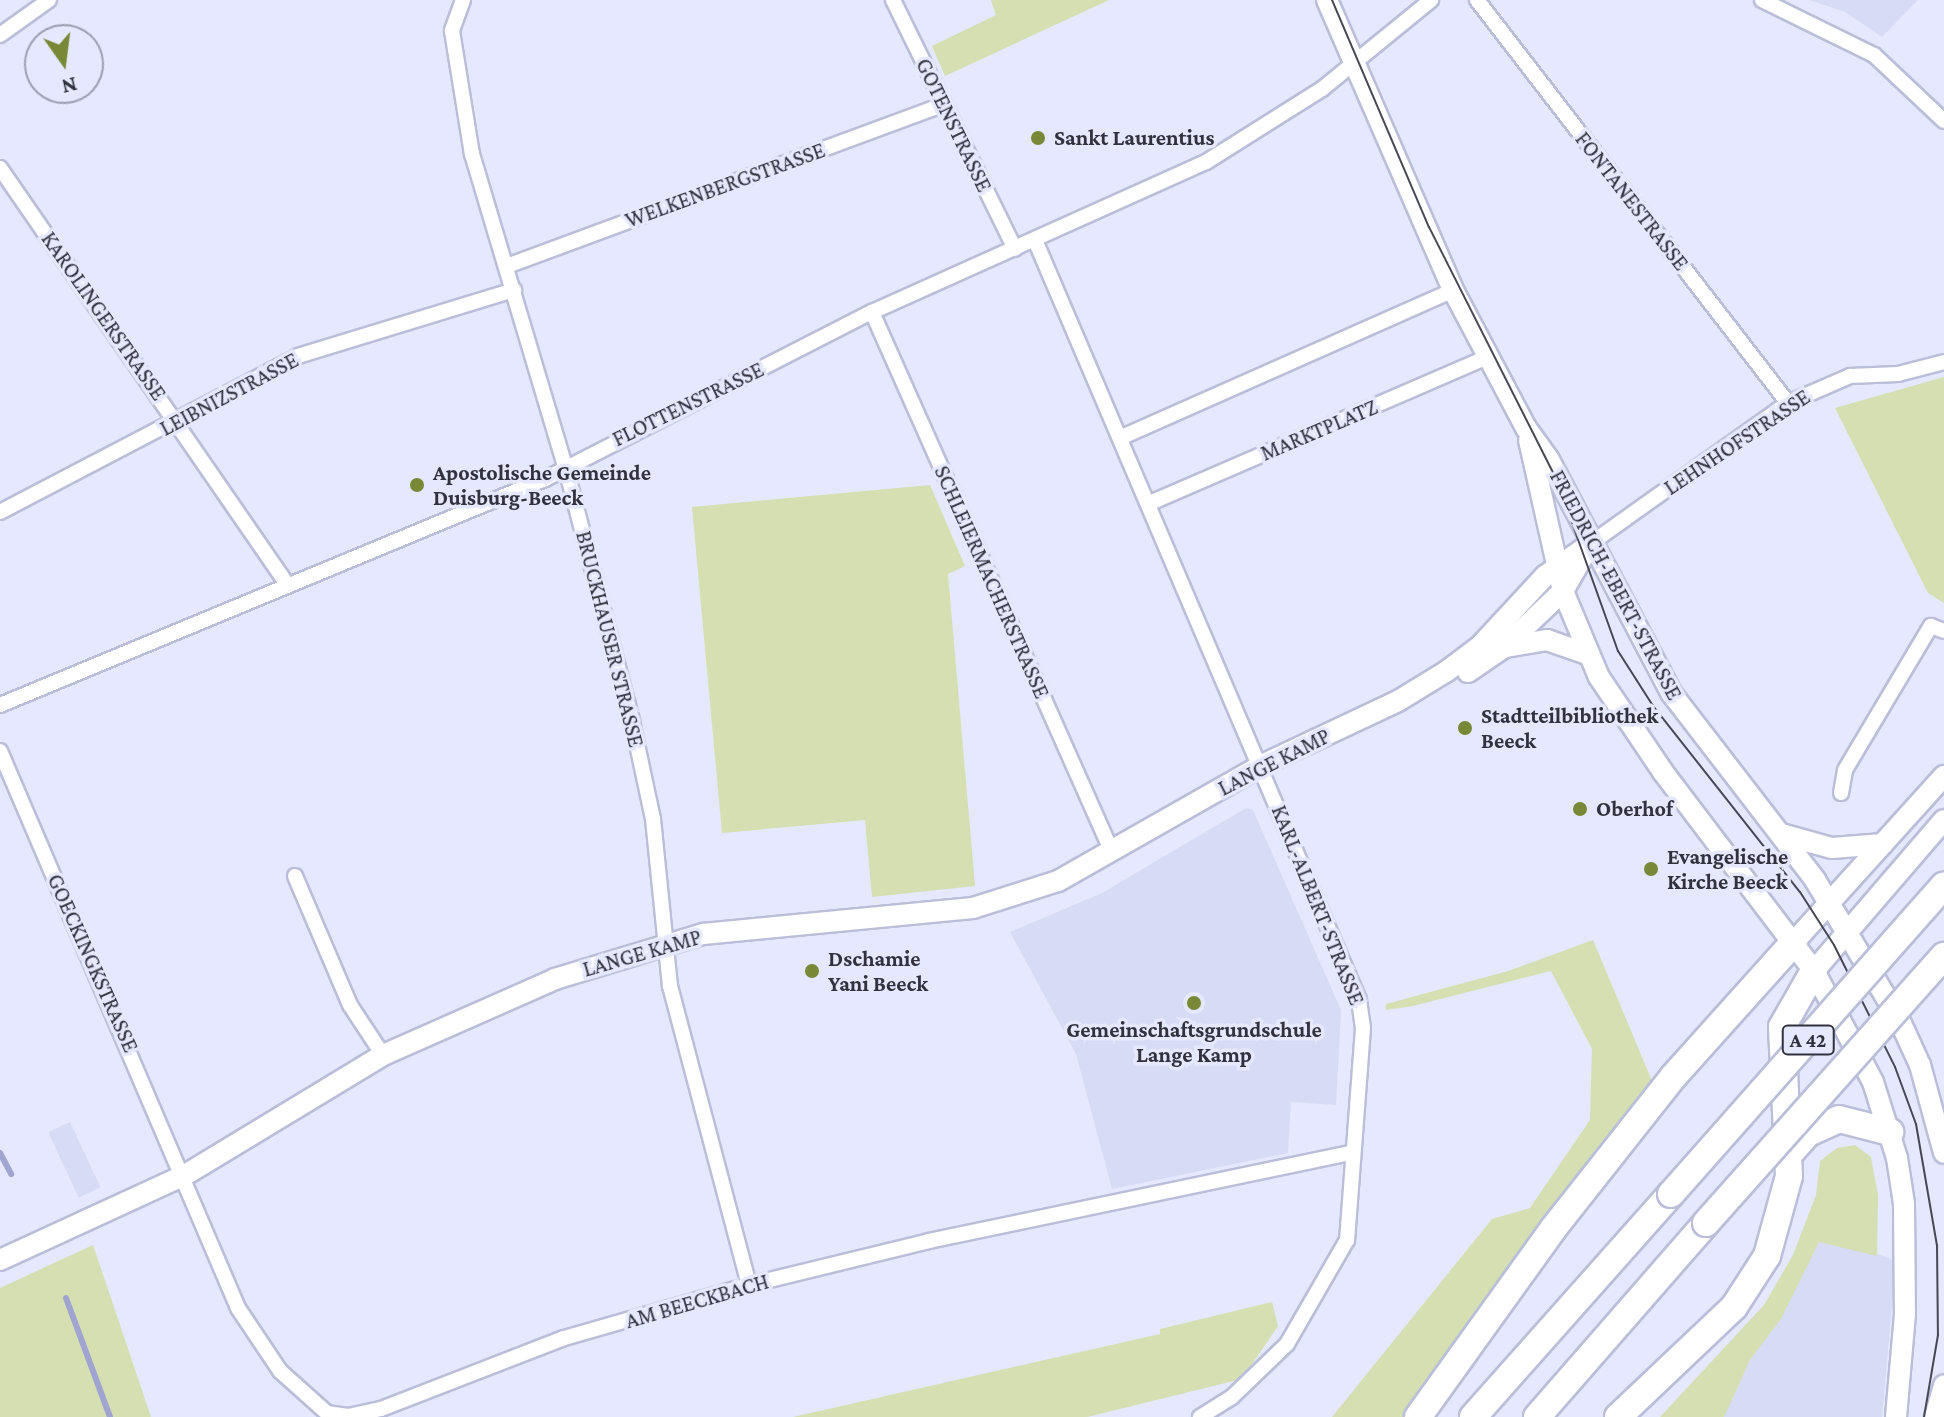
<!DOCTYPE html>
<html>
<head>
<meta charset="utf-8">
<style>
  body { margin:0 }
  #map { position:relative; width:1944px; height:1417px; overflow:hidden; background:#e5e8fe; font-family:"Crimson Pro",serif }
  div>[style] { position:absolute }
  .built>* { inset:0; background:#d8dbf6; transform-origin:0 0 }
  .green>* { inset:0; background:#d5dfb2 }
  .stream>* { height:6px; margin:-3px; padding:0 3px; transform-origin:3px; border-radius:3px; background:#9fa4d0 }
  .roads { filter:drop-shadow(2px 0 #bbbed9) drop-shadow(-2px 0 #bbbed9) drop-shadow(0 2px #bbbed9) drop-shadow(0 -2px #bbbed9) }
  .street>* { height:14px; margin:-7px; padding:0 7px; transform-origin:7px; border-radius:7px; background:#fff }
  .secondary>* { height:20px; margin:-10px; padding:0 10px; transform-origin:10px; border-radius:10px; background:#fff }
  .highway>* { height:26px; margin:-13px; padding:0 13px; transform-origin:13px; border-radius:13px; background:#fff }
  .tram>* { height:2px; margin:-1px; padding:0 1px; transform-origin:1px; border-radius:1px; background:#474855 }
  .bridges { filter:drop-shadow(2px 0 #bbbed9) drop-shadow(-2px 0 #bbbed9) drop-shadow(0 2px #bbbed9) drop-shadow(0 -2px #bbbed9) }
  .highway-bridge>* { height:26px; margin:-13px; padding:0 13px; transform-origin:13px; border-radius:13px; background:#fff }
  .dots>* { width:22px; height:22px; translate:-50% -50%; box-sizing:border-box; border:4px solid #e5e8fe; border-radius:50% }
  span { translate:-50% -50%; white-space:nowrap; text-align:center; line-height:1.15; -webkit-text-stroke:7px #e5e8fe; paint-order:stroke }
  .shield-label span { padding:2px 6px; background:#e5e8fe; border:2px solid; border-radius:6px; -webkit-text-stroke-width:0 }
  .shield-label { font-size:20px; color:#31323d; font-weight:700 }
  .street-label { font-size:22px; color:#31323d }
  .poi-label { font-size:22px; color:#31323d; font-weight:700 }
  .left { translate:0 -50%; text-align:left }
  .north { position:absolute; left:24px; top:24px; width:80px; height:80px; box-sizing:border-box; background:#e5e8fe; border:2px solid #9d9fb1; border-radius:50%; rotate:166deg; font-size:22px; font-weight:700; line-height:32px; text-align:center; color:#31323d }
  .north::after { content:''; display:block; margin:auto; width:28px; height:36px; background:#798836; clip-path:polygon(50% 0,100% 100%,50% 72%,0 100%) }
</style>
</head>
<body>
<div id="map">
  <div class="built">
    <div style="clip-path:polygon(1809px 0,1918px 0,1882px 37px,1845px 12px)"></div>
    <div style="clip-path:polygon(1246px 808px,1253px 810px,1341px 1010px,1336px 1105px,1291px 1102px,1288px 1153px,1112px 1189px,1076px 1054px,1010px 932px,1102px 893px)"></div>
    <div style="left:70px;top:1122px;width:72px;height:24px;rotate:65deg"></div>
    <div style="clip-path:polygon(1819px 1232px,1896px 1261px,1882px 1417px,1701px 1417px)"></div>
  </div>
  <div class="green">
    <div style="clip-path:polygon(991px 0,1109px 0,945px 76px,932px 46px,996px 15px)"></div>
    <div style="clip-path:polygon(1944px 377px,1944px 603px,1928px 593px,1835px 408px)"></div>
    <div style="clip-path:polygon(930px 485px,965px 566px,948px 574px,975px 886px,872px 897px,865px 820px,722px 833px,692px 507px)"></div>
    <div style="clip-path:polygon(1593px 940px,1652px 1081px,1405px 1417px,1332px 1417px,1492px 1219px,1530px 1208px,1590px 1120px,1592px 1049px,1551px 971px,1413px 1006px,1386px 1010px,1386px 1004px,1508px 971px)"></div>
    <div style="clip-path:polygon(1855px 1145px,1871px 1157px,1878px 1195px,1877px 1256px,1819px 1242px,1781px 1319px,1750px 1360px,1724px 1417px,1660px 1417px,1764px 1305px,1793px 1255px,1816px 1195px,1820px 1161px,1837px 1148px)"></div>
    <div style="clip-path:polygon(93px 1245px,151px 1417px,0 1417px,0 1288px)"></div>
    <div style="clip-path:polygon(1272px 1302px,1278px 1326px,1242px 1379px,1087px 1417px,793px 1417px,1160px 1334px,1160px 1329px)"></div>
  </div>
  <div class="stream">
    <div style="left:0;top:1153px;width:24px;rotate:62deg"></div>
    <div style="left:66px;top:1298px;width:127px;rotate:69.7deg"></div>
  </div>
  <div class="roads">
    <div class="street">
      <div style="left:463px;top:0;width:33px;rotate:110deg"></div>
      <div style="left:452px;top:31px;width:125px;rotate:80.8deg"></div>
      <div style="left:472px;top:154px;width:325px;rotate:73.4deg"></div>
      <div style="left:565px;top:465px;width:265px;rotate:75.3deg"></div>
      <div style="left:632px;top:721px;width:100px;rotate:77.9deg"></div>
      <div style="left:653px;top:819px;width:168px;rotate:84.2deg"></div>
      <div style="left:670px;top:986px;width:309px;rotate:75.2deg"></div>
      <div style="left:893px;top:0;width:277px;rotate:63.9deg"></div>
      <div style="left:1477px;top:0;width:509px;rotate:52.34deg"></div>
      <div style="left:1762px;top:0;width:125px;rotate:26.2deg"></div>
      <div style="left:1874px;top:55px;width:96px;rotate:43.3deg"></div>
      <div style="left:0;top:35px;width:60px;rotate:-35.5deg"></div>
      <div style="left:0;top:168px;width:505px;rotate:55.4deg"></div>
      <div style="left:1035px;top:240px;width:826px;rotate:66.91deg"></div>
      <div style="left:1359px;top:1000px;width:28px;rotate:82deg"></div>
      <div style="left:1363px;top:1028px;width:213px;rotate:94.3deg"></div>
      <div style="left:1347px;top:1240px;width:120px;rotate:120deg"></div>
      <div style="left:1287px;top:1344px;width:76px;rotate:136.1deg"></div>
      <div style="left:1232px;top:1397px;width:38px;rotate:148deg"></div>
      <div style="left:507px;top:266px;width:465px;rotate:-20.3deg"></div>
      <div style="left:872px;top:312px;width:591px;rotate:66.04deg"></div>
      <div style="left:1122px;top:437px;width:362px;rotate:-23.9deg"></div>
      <div style="left:1150px;top:503px;width:368px;rotate:-23.4deg"></div>
      <div style="left:0;top:512px;width:336px;rotate:-27.6deg"></div>
      <div style="left:298px;top:356px;width:226px;rotate:-17deg"></div>
      <div style="left:1590px;top:544px;width:243px;rotate:-35.5deg"></div>
      <div style="left:1788px;top:403px;width:68px;rotate:-23.5deg"></div>
      <div style="left:1850px;top:376px;width:48px;rotate:-2.4deg"></div>
      <div style="left:1898px;top:374px;width:48px;rotate:-14.6deg"></div>
      <div style="left:0;top:705px;width:590px;rotate:-22.52deg"></div>
      <div style="left:545px;top:479px;width:367px;rotate:-27.1deg"></div>
      <div style="left:872px;top:312px;width:366px;rotate:-24.2deg"></div>
      <div style="left:1206px;top:162px;width:137px;rotate:-32.2deg"></div>
      <div style="left:1322px;top:89px;width:141px;rotate:-39.2deg"></div>
      <div style="left:0;top:751px;width:606px;rotate:66.86deg"></div>
      <div style="left:238px;top:1308px;width:76px;rotate:56.3deg"></div>
      <div style="left:280px;top:1371px;width:63px;rotate:41.8deg"></div>
      <div style="left:327px;top:1413px;width:21px;rotate:8deg"></div>
      <div style="left:348px;top:1416px;width:34px;rotate:-12deg"></div>
      <div style="left:381px;top:1409px;width:196px;rotate:-21.2deg"></div>
      <div style="left:564px;top:1338px;width:192px;rotate:-16deg"></div>
      <div style="left:749px;top:1285px;width:185px;rotate:-13.7deg"></div>
      <div style="left:929px;top:1241px;width:431px;rotate:-11.8deg"></div>
      <div style="left:1841px;top:793px;width:23px;rotate:-80deg"></div>
      <div style="left:1845px;top:770px;width:168px;rotate:-59.2deg"></div>
      <div style="left:1931px;top:626px;width:14px;rotate:21deg"></div>
      <div style="left:295px;top:876px;width:140px;rotate:66.9deg"></div>
      <div style="left:350px;top:1005px;width:60px;rotate:56.6deg"></div>
    </div>
    <div class="secondary">
      <div style="left:1327px;top:0;width:316px;rotate:66.5deg"></div>
      <div style="left:1453px;top:290px;width:156px;rotate:62.1deg"></div>
      <div style="left:1526px;top:428px;width:39px;rotate:54deg"></div>
      <div style="left:1549px;top:460px;width:264px;rotate:62.3deg"></div>
      <div style="left:1672px;top:694px;width:235px;rotate:52.4deg"></div>
      <div style="left:1815px;top:880px;width:160px;rotate:58.8deg"></div>
      <div style="left:1898px;top:1017px;width:53px;rotate:65.4deg"></div>
      <div style="left:1920px;top:1065px;width:91px;rotate:74.7deg"></div>
      <div style="left:1529px;top:440px;width:155px;rotate:77.3deg"></div>
      <div style="left:1563px;top:591px;width:93px;rotate:67.3deg"></div>
      <div style="left:1599px;top:677px;width:115px;rotate:56deg"></div>
      <div style="left:1663px;top:772px;width:250px;rotate:52.8deg"></div>
      <div style="left:1814px;top:971px;width:126px;rotate:62deg"></div>
      <div style="left:1873px;top:1082px;width:80px;rotate:72.5deg"></div>
      <div style="left:1897px;top:1158px;width:47px;rotate:81.3deg"></div>
      <div style="left:1904px;top:1204px;width:110px;rotate:89.5deg"></div>
      <div style="left:1905px;top:1314px;width:103px;rotate:95deg"></div>
      <div style="left:1506px;top:647px;width:42px;rotate:-9.7deg"></div>
      <div style="left:1547px;top:640px;width:42px;rotate:19.3deg"></div>
      <div style="left:1468px;top:672px;width:42px;rotate:-34.4deg"></div>
      <div style="left:1503px;top:648px;width:83px;rotate:-43.5deg"></div>
      <div style="left:1563px;top:591px;width:54px;rotate:-60.1deg"></div>
      <div style="left:1781px;top:834px;width:53px;rotate:15.4deg"></div>
      <div style="left:1832px;top:848px;width:51px;rotate:-4.5deg"></div>
      <div style="left:1794px;top:942px;width:224px;rotate:-47.9deg"></div>
      <div style="left:1814px;top:971px;width:199px;rotate:-49.3deg"></div>
      <div style="left:0;top:1260px;width:204px;rotate:-24.7deg"></div>
      <div style="left:185px;top:1175px;width:232px;rotate:-31.2deg"></div>
      <div style="left:383px;top:1055px;width:188px;rotate:-23.8deg"></div>
      <div style="left:555px;top:979px;width:155px;rotate:-16.9deg"></div>
      <div style="left:703px;top:934px;width:271px;rotate:-5.5deg"></div>
      <div style="left:973px;top:908px;width:89px;rotate:-17.6deg"></div>
      <div style="left:1058px;top:881px;width:235px;rotate:-29.6deg"></div>
      <div style="left:1262px;top:765px;width:150px;rotate:-25.2deg"></div>
      <div style="left:1398px;top:701px;width:57px;rotate:-31.5deg"></div>
      <div style="left:1447px;top:671px;width:41px;rotate:-37.1deg"></div>
      <div style="left:1480px;top:646px;width:96px;rotate:-47.1deg"></div>
      <div style="left:1545px;top:576px;width:55px;rotate:-35.4deg"></div>
      <div style="left:1935px;top:1417px;width:33px;rotate:-74deg"></div>
    </div>
    <div class="highway">
      <div style="left:1790px;top:1153px;width:27px;rotate:-48deg"></div>
      <div style="left:1808px;top:1133px;width:34px;rotate:-24deg"></div>
      <div style="left:1839px;top:1119px;width:53px;rotate:14.3deg"></div>
      <div style="left:1418px;top:1417px;width:231px;rotate:-54.3deg"></div>
      <div style="left:1553px;top:1229px;width:194px;rotate:-51.7deg"></div>
      <div style="left:1673px;top:1077px;width:181px;rotate:-48.1deg"></div>
      <div style="left:1473px;top:1417px;width:298px;rotate:-48.4deg"></div>
      <div style="left:1537px;top:1417px;width:257px;rotate:-48.9deg"></div>
      <div style="left:1618px;top:1417px;width:160px;rotate:-43.5deg"></div>
      <div style="left:1734px;top:1307px;width:61px;rotate:-57.1deg"></div>
      <div style="left:1767px;top:1256px;width:83px;rotate:-74.6deg"></div>
      <div style="left:1789px;top:1176px;width:149px;rotate:-92.7deg"></div>
      <div style="left:1782px;top:1027px;width:64px;rotate:-60.3deg"></div>
    </div>
  </div>
  <div class="tram">
    <div style="left:1332px;top:0;width:247px;rotate:66.9deg"></div>
    <div style="left:1429px;top:227px;width:281px;rotate:63.2deg"></div>
    <div style="left:1556px;top:478px;width:184px;rotate:70.3deg"></div>
    <div style="left:1618px;top:651px;width:65px;rotate:57.5deg"></div>
    <div style="left:1653px;top:706px;width:237px;rotate:51.7deg"></div>
    <div style="left:1800px;top:892px;width:63px;rotate:57.3deg"></div>
    <div style="left:1834px;top:945px;width:136px;rotate:63.4deg"></div>
    <div style="left:1895px;top:1067px;width:61px;rotate:69.8deg"></div>
    <div style="left:1916px;top:1124px;width:123px;rotate:80.2deg"></div>
    <div style="left:1937px;top:1245px;width:90px;rotate:89.4deg"></div>
    <div style="left:1938px;top:1335px;width:83px;rotate:99.7deg"></div>
  </div>
  <div class="bridges">
    <div class="highway-bridge">
      <div style="left:1671px;top:1194px;width:412px;rotate:-48.5deg"></div>
      <div style="left:1706px;top:1223px;width:358px;rotate:-48.3deg"></div>
    </div>
  </div>
  <div class="dots">
    <div style="left:1038px;top:138px;background:#798836"></div>
    <div style="left:417px;top:485px;background:#798836"></div>
    <div style="left:1465px;top:728px;background:#798836"></div>
    <div style="left:1580px;top:809px;background:#798836"></div>
    <div style="left:1651px;top:869px;background:#798836"></div>
    <div style="left:812px;top:971px;background:#798836"></div>
    <div style="left:1194px;top:1003px;background:#798836"></div>
  </div>
  <div class="shield-label">
    <span style="left:1808px;top:1040px">A 42</span>
  </div>
  <div class="street-label">
    <span style="left:954px;top:125px;rotate:64deg">GOTENSTRASSE</span>
    <span style="left:725px;top:185px;rotate:-20deg">WELKENBERGSTRASSE</span>
    <span style="left:1632px;top:201px;rotate:52deg">FONTANESTRASSE</span>
    <span style="left:104px;top:316px;rotate:55deg">KAROLINGERSTRASSE</span>
    <span style="left:229px;top:394px;rotate:-28deg">LEIBNIZSTRASSE</span>
    <span style="left:688px;top:404px;rotate:-26deg">FLOTTENSTRASSE</span>
    <span style="left:1319px;top:430px;rotate:-23deg">MARKTPLATZ</span>
    <span style="left:1737px;top:442px;rotate:-34deg">LEHNHOFSTRASSE</span>
    <span style="left:992px;top:582px;rotate:66deg">SCHLEIERMACHERSTRASSE</span>
    <span style="left:1616px;top:585px;rotate:62deg">FRIEDRICH-EBERT-STRASSE</span>
    <span style="left:610px;top:639px;rotate:76deg">BRUCKHAUSER STRASSE</span>
    <span style="left:1274px;top:762px;rotate:-27deg">LANGE KAMP</span>
    <span style="left:1318px;top:905px;rotate:68deg">KARL-ALBERT-STRASSE</span>
    <span style="left:642px;top:953px;rotate:-16deg">LANGE KAMP</span>
    <span style="left:93px;top:963px;rotate:66deg">GOECKINGKSTRASSE</span>
    <span style="left:697px;top:1301px;rotate:-16deg">AM BEECKBACH</span>
  </div>
  <div class="poi-label">
    <span class="left" style="left:1054px;top:138px">Sankt Laurentius</span>
    <span class="left" style="left:433px;top:485px">Apostolische Gemeinde<br>Duisburg-Beeck</span>
    <span class="left" style="left:1481px;top:728px">Stadtteilbibliothek<br>Beeck</span>
    <span class="left" style="left:1596px;top:809px">Oberhof</span>
    <span class="left" style="left:1667px;top:869px">Evangelische<br>Kirche Beeck</span>
    <span class="left" style="left:828px;top:971px">Dschamie<br>Yani Beeck</span>
    <span style="left:1194px;top:1042px">Gemeinschaftsgrundschule<br>Lange Kamp</span>
  </div>
  <div class="north">N</div>
</div>
</body>
</html>
